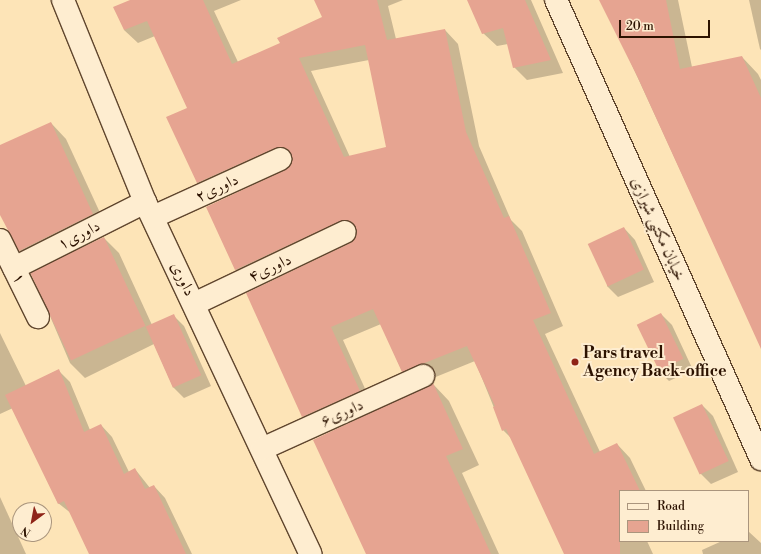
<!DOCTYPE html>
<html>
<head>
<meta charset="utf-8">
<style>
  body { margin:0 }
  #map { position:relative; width:761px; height:554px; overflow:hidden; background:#fde4b7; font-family:"Libre Bodoni",Amiri,serif }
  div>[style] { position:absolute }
  .shadow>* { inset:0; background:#0003 }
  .building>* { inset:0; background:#e6a491; transform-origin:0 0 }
  .roads { filter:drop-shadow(1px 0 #60462e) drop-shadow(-1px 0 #60462e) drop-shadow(0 1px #60462e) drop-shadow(0 -1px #60462e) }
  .street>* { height:22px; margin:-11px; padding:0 11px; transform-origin:11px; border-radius:11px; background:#feedd0 }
  .dots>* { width:11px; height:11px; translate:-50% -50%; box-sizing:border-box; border:2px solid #feedd0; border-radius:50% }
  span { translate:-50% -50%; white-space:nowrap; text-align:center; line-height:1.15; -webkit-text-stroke:4px #feedd0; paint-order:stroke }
  .street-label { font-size:16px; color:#2c1200 }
  .poi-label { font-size:16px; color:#2c1200; font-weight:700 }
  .left { translate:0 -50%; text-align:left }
  .legend { position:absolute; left:619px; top:490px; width:130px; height:52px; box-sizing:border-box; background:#feedd0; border:1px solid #aa957d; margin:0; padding:5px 7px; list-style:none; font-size:12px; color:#2c1200 }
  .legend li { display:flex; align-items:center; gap:8px; height:20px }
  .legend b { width:20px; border:1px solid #aa957d }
  .north { position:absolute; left:12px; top:502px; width:40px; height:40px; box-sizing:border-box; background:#feedd0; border:1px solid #aa957d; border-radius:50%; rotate:212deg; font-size:11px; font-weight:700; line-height:16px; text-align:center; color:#2c1200 }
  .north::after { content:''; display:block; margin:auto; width:14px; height:18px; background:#8f2418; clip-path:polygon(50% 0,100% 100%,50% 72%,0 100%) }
  .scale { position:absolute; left:619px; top:20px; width:91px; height:18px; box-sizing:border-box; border:2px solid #2c1200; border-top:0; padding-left:5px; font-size:12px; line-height:14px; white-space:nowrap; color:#2c1200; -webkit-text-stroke:3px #feedd0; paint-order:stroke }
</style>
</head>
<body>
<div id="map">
  <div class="shadow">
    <div style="clip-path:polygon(evenodd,133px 0,241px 0,214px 11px,238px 62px,281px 44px,324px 18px,315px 0,403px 0,388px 6px,396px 39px,445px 30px,458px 44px,479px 146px,511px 220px,522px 231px,563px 326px,545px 334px,600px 452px,617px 444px,630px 458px,646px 491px,620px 491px,620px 541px,647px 541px,653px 554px,566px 554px,511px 438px,503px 430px,475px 361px,416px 385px,402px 371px,381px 324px,343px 340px,372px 404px,316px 430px,303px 416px,351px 244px,358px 234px,249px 283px,236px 270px,207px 207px,286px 171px,292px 161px,211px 196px,197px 183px,188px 108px,155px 36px,138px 43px,124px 30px,133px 0,369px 60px,387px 148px,350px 157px,311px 71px,369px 60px)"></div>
    <div style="clip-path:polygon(468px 0,531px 0,563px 73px,527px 80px,514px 67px,508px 44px,497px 46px,483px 33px)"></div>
    <div style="clip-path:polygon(602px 0,678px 0,692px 67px,742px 57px,758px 74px,761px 80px,761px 346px)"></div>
    <div style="clip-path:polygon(749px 0,761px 0,761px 50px,760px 49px)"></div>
    <div style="clip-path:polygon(51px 123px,66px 139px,108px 230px,36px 266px,20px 251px,0 209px,0 147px)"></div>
    <div style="clip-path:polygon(624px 228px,635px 240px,654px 282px,618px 297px,607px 286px)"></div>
    <div style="clip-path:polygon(104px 238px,119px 253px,152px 325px,173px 315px,184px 326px,211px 386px,184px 398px,173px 387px,154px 344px,85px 378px,70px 363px,32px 274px)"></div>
    <div style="clip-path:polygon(661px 314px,672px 325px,693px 370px,669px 381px,658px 370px)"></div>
    <div style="clip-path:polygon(0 333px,26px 386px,58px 370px,70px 382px,90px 430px,101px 425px,112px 437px,129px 472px,135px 469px,150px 488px,154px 486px,165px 498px,192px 554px,95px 554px,72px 514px,58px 503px,13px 408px,0 414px)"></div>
    <div style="clip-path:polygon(433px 384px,449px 401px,479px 465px,462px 473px,499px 554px,367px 554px)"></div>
    <div style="clip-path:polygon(702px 405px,713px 416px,738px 472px,711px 484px,700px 473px)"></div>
    <div style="clip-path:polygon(0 497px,26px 554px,0 554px)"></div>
    <div style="clip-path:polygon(748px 531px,761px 543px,761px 554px,703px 554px,702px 550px,722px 541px,748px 541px)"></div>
  </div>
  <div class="building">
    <div style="clip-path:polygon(evenodd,130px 0,203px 0,232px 64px,280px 43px,277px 38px,322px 17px,314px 0,377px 0,387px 40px,445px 29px,466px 132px,504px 218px,509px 216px,551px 313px,533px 320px,594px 454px,617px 443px,640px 491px,620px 491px,620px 554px,564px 554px,506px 429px,502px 431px,493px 407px,495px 406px,467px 346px,402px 372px,373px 309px,331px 327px,360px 391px,302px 417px,246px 293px,350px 243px,355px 239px,356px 227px,352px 222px,340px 221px,235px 270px,206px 207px,285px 170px,290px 166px,291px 154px,287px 149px,275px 148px,197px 183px,166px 117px,187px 108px,147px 21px,124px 30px,113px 7px,130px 0,365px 45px,386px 147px,344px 157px,299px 58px,365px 45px)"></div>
    <div style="clip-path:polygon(467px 0,525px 0,551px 60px,513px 68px,503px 28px,482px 34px)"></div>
    <div style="clip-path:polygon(599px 0,666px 0,680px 69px,742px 56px,761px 98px,761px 349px,638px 78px)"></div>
    <div style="clip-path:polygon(51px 122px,93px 214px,19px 251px,0 215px,0 145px)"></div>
    <div style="left:624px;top:227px;width:47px;height:40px;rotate:65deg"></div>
    <div style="left:104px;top:237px;width:98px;height:82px;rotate:65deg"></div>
    <div style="left:661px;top:313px;width:51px;height:27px;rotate:64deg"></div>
    <div style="left:174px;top:314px;width:67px;height:31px;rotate:66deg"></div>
    <div style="clip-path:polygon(59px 369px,84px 432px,101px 424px,124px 474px,135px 468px,145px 489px,154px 485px,186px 554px,89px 554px,64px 501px,58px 504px,5px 395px)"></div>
    <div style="clip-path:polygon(433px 383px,463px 449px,446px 456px,491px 554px,366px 554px,313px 440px)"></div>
    <div style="left:702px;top:404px;width:63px;height:32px;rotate:65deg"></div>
  </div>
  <div class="roads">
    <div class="street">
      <div style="left:63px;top:0;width:218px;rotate:67.9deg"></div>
      <div style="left:145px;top:202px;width:389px;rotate:64.8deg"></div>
      <div style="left:556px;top:0;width:503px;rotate:65.93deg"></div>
      <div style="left:153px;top:217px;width:140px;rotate:-24.5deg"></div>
      <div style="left:0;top:240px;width:86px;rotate:63.7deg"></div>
      <div style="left:14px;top:268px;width:147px;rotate:-26.7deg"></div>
      <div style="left:194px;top:304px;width:167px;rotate:-25.5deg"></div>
      <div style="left:262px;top:449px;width:177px;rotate:-24.4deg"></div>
    </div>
  </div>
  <div class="dots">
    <div style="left:575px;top:362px;background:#8f2418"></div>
  </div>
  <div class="street-label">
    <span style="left:217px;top:188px;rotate:-25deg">داوری۲</span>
    <span style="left:658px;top:229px;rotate:66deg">خیابان مکتبی شیرازی</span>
    <span style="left:79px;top:235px;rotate:-27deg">داوری۱</span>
    <span style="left:270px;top:268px;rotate:-25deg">داوری۴</span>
    <span style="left:19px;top:278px;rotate:64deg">۱</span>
    <span style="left:183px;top:279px;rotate:64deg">داوری</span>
    <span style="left:342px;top:413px;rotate:-24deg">داوری۶</span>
  </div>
  <div class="poi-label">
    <span class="left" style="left:583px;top:362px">Pars travel<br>Agency Back-office</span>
  </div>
  <ul class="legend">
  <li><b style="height:5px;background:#feedd0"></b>Road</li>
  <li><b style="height:11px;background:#e6a491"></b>Building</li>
  </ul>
  <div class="north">N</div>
  <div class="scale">20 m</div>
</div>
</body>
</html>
